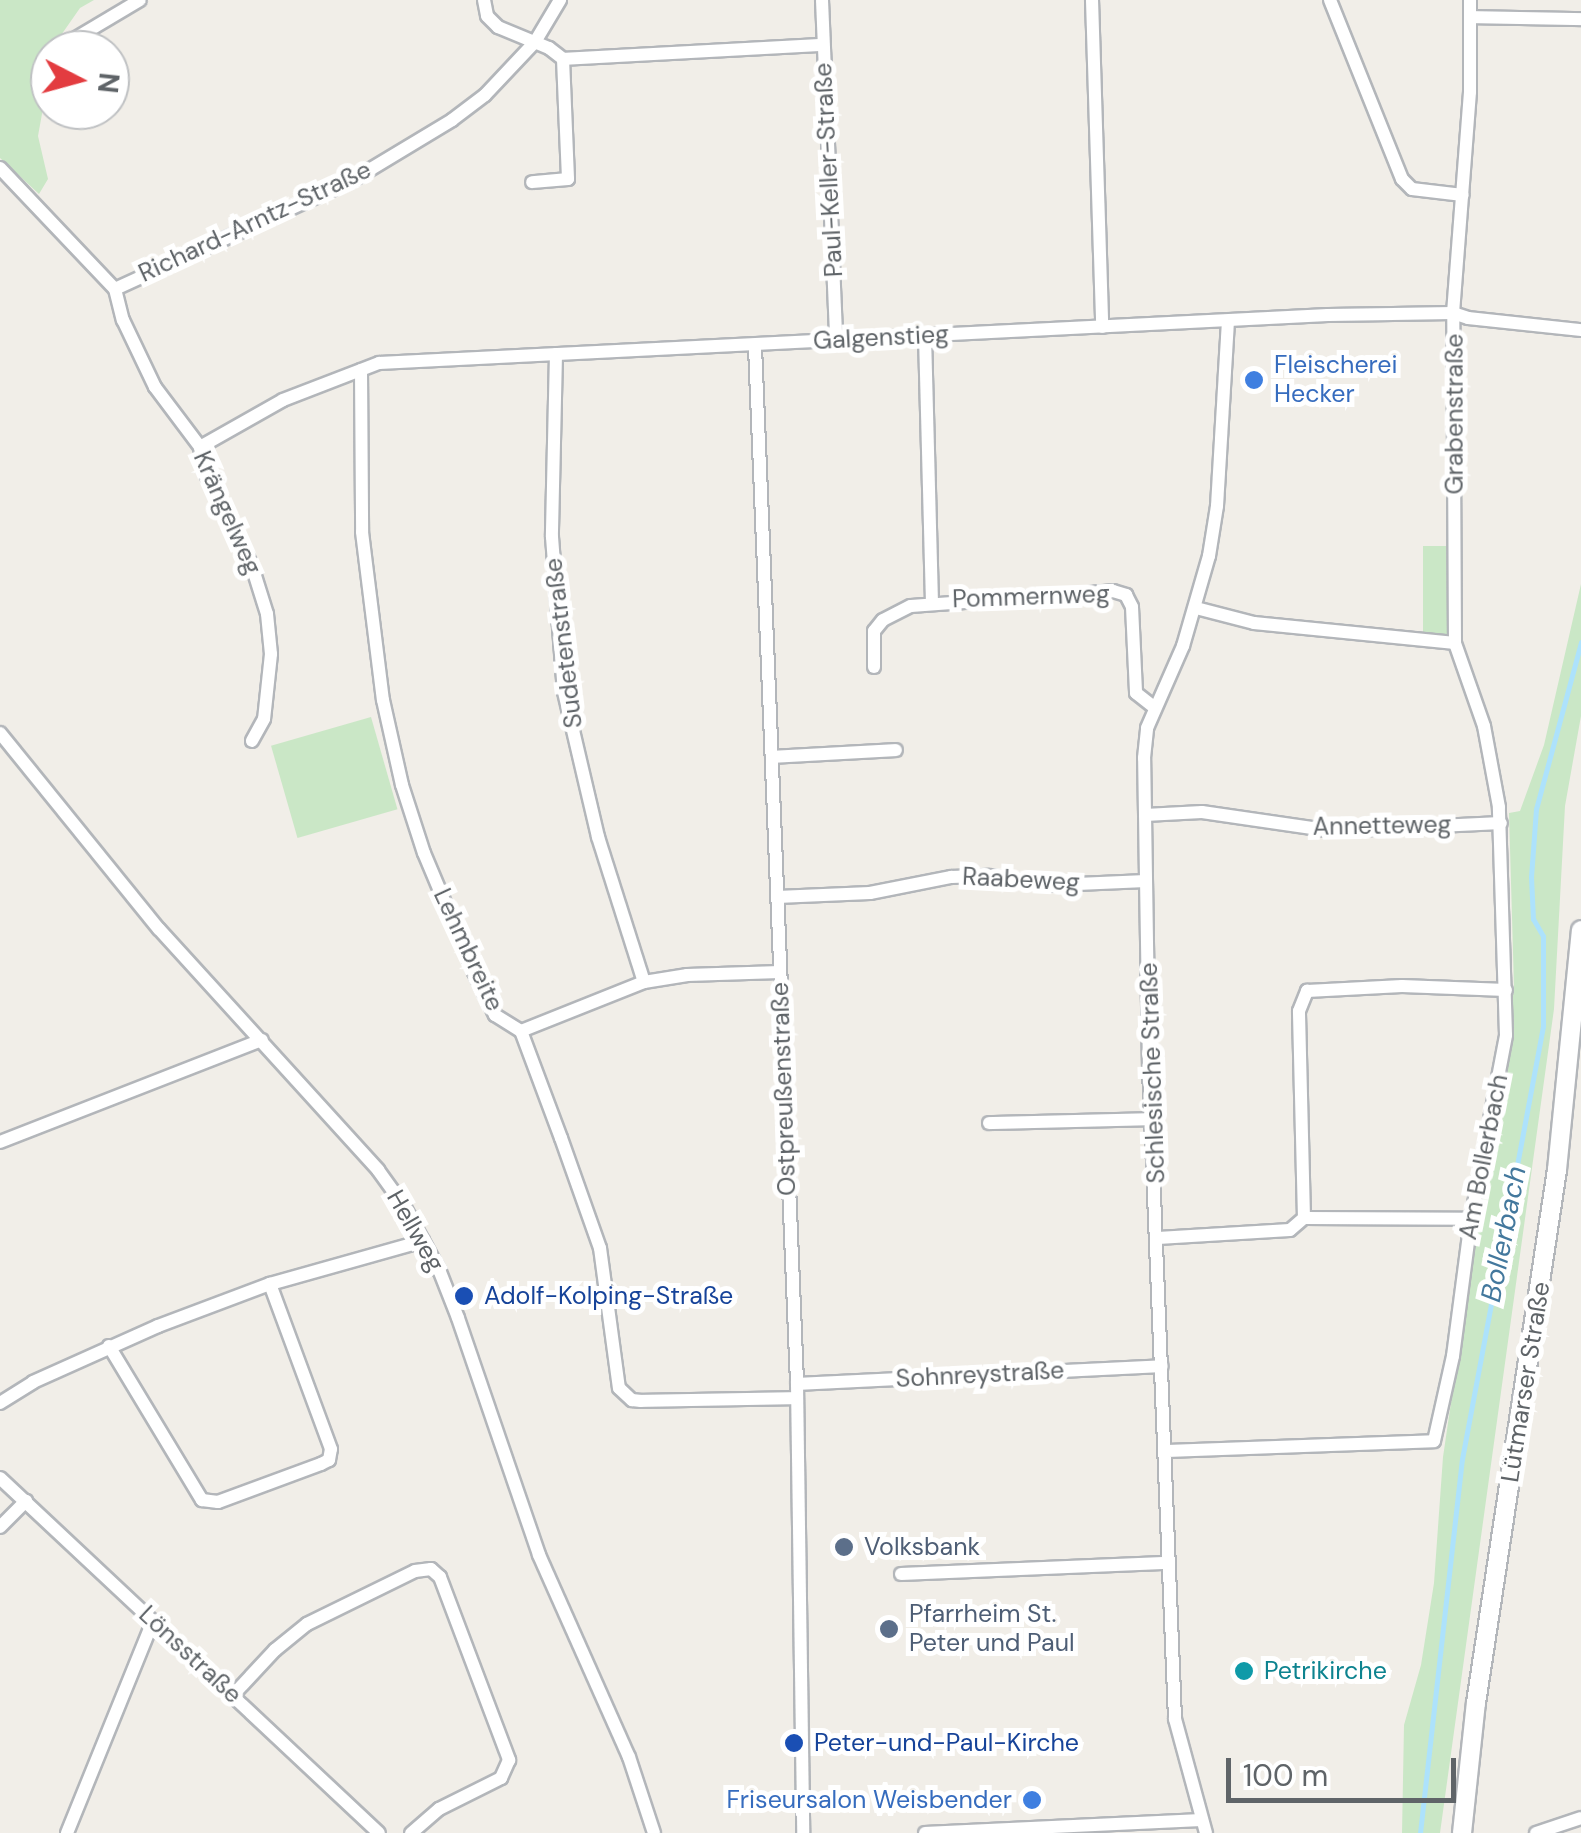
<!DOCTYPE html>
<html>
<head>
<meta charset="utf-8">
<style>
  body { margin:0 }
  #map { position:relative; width:1581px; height:1833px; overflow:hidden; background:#f1eee8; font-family:"DM Sans",sans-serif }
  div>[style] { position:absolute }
  .green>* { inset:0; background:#cae7c6; transform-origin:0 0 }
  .stream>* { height:5px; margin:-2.5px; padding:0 2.5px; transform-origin:2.5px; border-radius:2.5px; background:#ade2fc }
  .roads { filter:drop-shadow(2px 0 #b3b6ba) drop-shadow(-2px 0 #b3b6ba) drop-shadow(0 2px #b3b6ba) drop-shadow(0 -2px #b3b6ba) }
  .minor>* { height:12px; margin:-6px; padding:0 6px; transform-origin:6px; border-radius:6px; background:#fff }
  .secondary>* { height:18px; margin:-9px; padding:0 9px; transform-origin:9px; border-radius:9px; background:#fff }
  .dots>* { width:28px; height:28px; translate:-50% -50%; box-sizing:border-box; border:5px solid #fff; border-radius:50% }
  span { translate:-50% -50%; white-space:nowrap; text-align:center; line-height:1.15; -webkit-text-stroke:10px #fff; paint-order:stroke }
  .street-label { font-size:25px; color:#5f6468 }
  .shop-label { font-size:25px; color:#366cbe }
  .left { translate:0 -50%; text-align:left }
  .right { translate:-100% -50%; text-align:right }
  .transit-label { font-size:25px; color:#164399 }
  .service-label { font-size:25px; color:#4e5e75 }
  .culture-label { font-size:25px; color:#0d838f }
  .water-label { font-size:28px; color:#43789d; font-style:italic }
  .north { position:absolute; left:30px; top:30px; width:100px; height:100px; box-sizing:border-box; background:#fff; border:2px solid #bfc1c3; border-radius:50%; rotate:96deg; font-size:28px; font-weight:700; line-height:40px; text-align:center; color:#5f6468 }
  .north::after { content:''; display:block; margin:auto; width:35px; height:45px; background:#e33c40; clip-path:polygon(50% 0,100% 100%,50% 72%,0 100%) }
  .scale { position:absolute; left:1226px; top:1758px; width:230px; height:45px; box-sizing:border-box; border:5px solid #5f6468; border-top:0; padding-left:12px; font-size:30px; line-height:35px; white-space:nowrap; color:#5f6468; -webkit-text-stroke:8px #fff; paint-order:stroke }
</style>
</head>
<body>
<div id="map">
  <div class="green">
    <div style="clip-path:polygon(0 0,94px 0,80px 8px,43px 61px,47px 86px,38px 136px,48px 179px,39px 194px,0 158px)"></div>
    <div style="left:1423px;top:546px;width:26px;height:88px"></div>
    <div style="clip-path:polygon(1581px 584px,1581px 716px,1565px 806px,1554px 1009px,1440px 1833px,1402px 1833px,1404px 1725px,1421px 1665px,1434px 1583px,1443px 1457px,1477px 1226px,1503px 1087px,1514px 987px,1509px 813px,1520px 811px,1544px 745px)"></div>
    <div style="left:371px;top:717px;width:96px;height:104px;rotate:74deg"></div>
  </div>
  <div class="stream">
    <div style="left:1420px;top:1833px;width:376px;rotate:-83.6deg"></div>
    <div style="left:1462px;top:1459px;width:441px;rotate:-79.4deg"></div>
    <div style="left:1543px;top:1026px;width:90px;rotate:-90deg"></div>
    <div style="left:1543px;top:936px;width:20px;rotate:-120deg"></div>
    <div style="left:1533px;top:919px;width:42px;rotate:-92.7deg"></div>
    <div style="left:1531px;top:877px;width:68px;rotate:-85.8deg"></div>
    <div style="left:1536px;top:809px;width:173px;rotate:-74.9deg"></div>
  </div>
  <div class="roads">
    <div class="minor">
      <div style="left:484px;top:0;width:16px;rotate:79deg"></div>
      <div style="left:487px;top:16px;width:16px;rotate:45deg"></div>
      <div style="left:498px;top:27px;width:55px;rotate:22.4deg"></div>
      <div style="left:549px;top:48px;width:18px;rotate:38deg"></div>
      <div style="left:563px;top:59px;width:120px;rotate:87.6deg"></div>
      <div style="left:568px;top:179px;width:36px;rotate:175deg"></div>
      <div style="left:822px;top:0;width:340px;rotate:87.6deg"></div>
      <div style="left:1092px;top:0;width:327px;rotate:88.2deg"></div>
      <div style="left:1330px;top:0;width:193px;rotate:68.1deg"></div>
      <div style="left:1402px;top:179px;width:14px;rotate:45deg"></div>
      <div style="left:1412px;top:189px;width:51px;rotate:6.7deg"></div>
      <div style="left:1472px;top:17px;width:109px;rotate:1.1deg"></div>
      <div style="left:76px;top:38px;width:74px;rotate:-30.7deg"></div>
      <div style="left:563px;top:59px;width:260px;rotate:-3.1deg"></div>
      <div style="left:0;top:168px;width:167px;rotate:46.5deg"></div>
      <div style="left:115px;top:289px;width:32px;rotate:76deg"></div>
      <div style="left:123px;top:320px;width:74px;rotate:64.5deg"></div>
      <div style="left:155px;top:387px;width:75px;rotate:53.1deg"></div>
      <div style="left:200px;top:447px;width:21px;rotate:82deg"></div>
      <div style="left:203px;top:468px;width:110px;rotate:63.4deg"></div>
      <div style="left:252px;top:566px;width:50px;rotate:72.6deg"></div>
      <div style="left:267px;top:614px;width:40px;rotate:84.3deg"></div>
      <div style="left:271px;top:654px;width:65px;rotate:96.1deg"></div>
      <div style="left:264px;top:719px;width:25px;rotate:119deg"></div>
      <div style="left:115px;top:289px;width:260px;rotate:-24.6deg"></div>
      <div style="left:351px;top:181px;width:118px;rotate:-31.1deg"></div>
      <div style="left:452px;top:120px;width:41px;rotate:-37.1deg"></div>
      <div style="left:485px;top:95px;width:73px;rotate:-46.7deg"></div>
      <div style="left:535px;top:42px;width:49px;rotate:-59.2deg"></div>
      <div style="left:925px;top:336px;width:265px;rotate:88.5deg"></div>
      <div style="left:755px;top:346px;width:1039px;rotate:87.68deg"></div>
      <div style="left:797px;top:1384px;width:449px;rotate:89.2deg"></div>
      <div style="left:556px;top:354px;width:183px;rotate:91.3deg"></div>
      <div style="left:552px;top:537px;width:155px;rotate:85.6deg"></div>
      <div style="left:564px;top:692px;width:149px;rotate:76.8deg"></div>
      <div style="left:598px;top:837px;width:152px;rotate:72.4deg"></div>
      <div style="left:361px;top:370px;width:162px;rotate:89.6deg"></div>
      <div style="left:362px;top:532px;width:169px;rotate:82.9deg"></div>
      <div style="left:383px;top:700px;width:87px;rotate:77.4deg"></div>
      <div style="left:402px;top:785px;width:71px;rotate:72.1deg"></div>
      <div style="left:424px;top:853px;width:129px;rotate:67.2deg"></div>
      <div style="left:474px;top:972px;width:48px;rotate:64deg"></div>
      <div style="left:495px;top:1015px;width:31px;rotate:32deg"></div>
      <div style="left:521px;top:1031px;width:114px;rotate:69.5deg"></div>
      <div style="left:561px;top:1138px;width:117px;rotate:70.5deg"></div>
      <div style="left:600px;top:1248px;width:141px;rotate:82.3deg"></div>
      <div style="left:619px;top:1388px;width:18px;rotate:43deg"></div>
      <div style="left:632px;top:1400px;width:9px;rotate:6deg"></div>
      <div style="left:641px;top:1401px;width:156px;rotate:-1.1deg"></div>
      <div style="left:200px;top:447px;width:95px;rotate:-29.5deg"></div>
      <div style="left:283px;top:400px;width:103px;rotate:-21.1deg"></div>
      <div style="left:379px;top:363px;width:950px;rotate:-2.9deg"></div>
      <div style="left:1328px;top:315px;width:125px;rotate:-0.9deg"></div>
      <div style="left:1453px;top:313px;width:16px;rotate:18deg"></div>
      <div style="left:1468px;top:318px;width:114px;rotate:6.1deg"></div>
      <div style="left:1196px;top:608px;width:60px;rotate:14.5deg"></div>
      <div style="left:1254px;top:623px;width:202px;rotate:5.7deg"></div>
      <div style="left:874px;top:667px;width:36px;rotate:-90deg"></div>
      <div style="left:874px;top:631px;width:14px;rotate:-51deg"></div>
      <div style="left:883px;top:620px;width:31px;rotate:-27deg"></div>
      <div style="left:911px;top:606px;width:203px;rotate:-4.2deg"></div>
      <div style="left:1113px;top:591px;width:14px;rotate:17deg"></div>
      <div style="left:1126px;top:595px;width:13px;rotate:63deg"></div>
      <div style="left:1132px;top:607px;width:86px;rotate:87.3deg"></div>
      <div style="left:1136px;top:693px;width:23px;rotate:38deg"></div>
      <div style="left:0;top:733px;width:252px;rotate:51deg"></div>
      <div style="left:159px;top:929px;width:326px;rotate:47.7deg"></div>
      <div style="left:378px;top:1170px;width:44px;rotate:54.2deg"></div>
      <div style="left:404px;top:1206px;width:75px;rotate:61.4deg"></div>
      <div style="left:440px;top:1272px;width:49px;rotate:68.6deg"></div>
      <div style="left:458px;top:1318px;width:250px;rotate:71.1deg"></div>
      <div style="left:539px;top:1555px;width:221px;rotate:66deg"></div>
      <div style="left:629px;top:1757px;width:80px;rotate:71.8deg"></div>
      <div style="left:772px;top:757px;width:124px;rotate:-3.2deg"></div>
      <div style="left:1145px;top:815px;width:57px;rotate:-3deg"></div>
      <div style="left:1202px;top:812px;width:132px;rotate:8.3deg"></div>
      <div style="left:1333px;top:831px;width:168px;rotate:-2.7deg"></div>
      <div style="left:777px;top:897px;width:93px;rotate:-2.5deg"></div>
      <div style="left:870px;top:893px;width:83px;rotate:-11.2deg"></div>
      <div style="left:951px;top:877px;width:38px;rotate:-2deg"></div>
      <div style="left:989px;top:876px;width:66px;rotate:7.9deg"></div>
      <div style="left:1054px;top:885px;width:92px;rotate:-2.5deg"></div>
      <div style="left:521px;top:1031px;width:132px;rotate:-21.7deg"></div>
      <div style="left:644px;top:982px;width:44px;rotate:-9.2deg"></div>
      <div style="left:687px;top:975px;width:93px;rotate:-1.8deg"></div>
      <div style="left:989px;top:1123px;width:162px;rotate:-1.4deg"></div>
      <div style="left:0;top:1142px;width:281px;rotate:-21.3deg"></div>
      <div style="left:1304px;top:1218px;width:167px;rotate:0.3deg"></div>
      <div style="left:1158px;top:1238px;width:132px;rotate:-3.5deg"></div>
      <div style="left:1290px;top:1230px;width:18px;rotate:-41deg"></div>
      <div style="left:1304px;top:1218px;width:207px;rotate:-91.4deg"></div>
      <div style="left:1299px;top:1011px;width:22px;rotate:-68deg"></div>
      <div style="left:1307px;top:991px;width:95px;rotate:-3deg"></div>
      <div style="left:1402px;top:986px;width:104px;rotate:2.2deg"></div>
      <div style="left:109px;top:1346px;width:180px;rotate:58.9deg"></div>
      <div style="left:202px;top:1500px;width:16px;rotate:7deg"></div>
      <div style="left:218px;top:1502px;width:110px;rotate:-20.3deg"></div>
      <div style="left:321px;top:1464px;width:9px;rotate:-27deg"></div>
      <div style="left:329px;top:1460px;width:11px;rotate:-80deg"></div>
      <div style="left:331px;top:1449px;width:176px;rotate:-110.3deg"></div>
      <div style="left:797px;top:1384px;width:365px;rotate:-2.8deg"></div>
      <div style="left:0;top:1403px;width:39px;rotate:-32deg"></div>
      <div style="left:33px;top:1382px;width:137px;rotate:-24.1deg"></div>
      <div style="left:158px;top:1326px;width:120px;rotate:-20.6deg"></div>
      <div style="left:270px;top:1284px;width:159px;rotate:-15.7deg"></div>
      <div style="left:1166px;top:1451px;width:268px;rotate:-2.1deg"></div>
      <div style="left:1434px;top:1441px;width:87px;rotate:-77.4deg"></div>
      <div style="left:1453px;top:1356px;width:138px;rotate:-82.5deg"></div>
      <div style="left:1471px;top:1219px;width:187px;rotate:-79.2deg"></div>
      <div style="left:1506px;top:1035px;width:228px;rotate:-91.8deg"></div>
      <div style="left:1499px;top:807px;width:82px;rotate:-100.5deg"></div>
      <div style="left:1484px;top:726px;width:88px;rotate:-109.3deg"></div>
      <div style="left:1455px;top:643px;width:330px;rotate:-90.3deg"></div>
      <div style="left:1453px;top:313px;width:222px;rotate:-85.6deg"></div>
      <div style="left:1470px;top:92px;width:92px;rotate:-90deg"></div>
      <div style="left:0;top:1478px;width:519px;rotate:43.13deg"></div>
      <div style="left:0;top:1527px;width:37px;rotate:-45deg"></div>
      <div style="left:901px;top:1574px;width:268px;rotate:-2.4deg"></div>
      <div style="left:233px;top:1695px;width:62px;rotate:-47deg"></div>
      <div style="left:275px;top:1650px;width:41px;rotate:-39.1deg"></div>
      <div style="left:307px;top:1624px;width:120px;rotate:-26.1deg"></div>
      <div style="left:415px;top:1571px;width:16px;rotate:-7deg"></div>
      <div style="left:431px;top:1569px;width:12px;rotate:42deg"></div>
      <div style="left:440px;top:1577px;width:196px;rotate:69.3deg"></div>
      <div style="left:509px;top:1760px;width:20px;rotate:114deg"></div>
      <div style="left:501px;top:1778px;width:69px;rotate:153.4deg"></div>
      <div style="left:439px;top:1809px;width:37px;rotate:139deg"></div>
      <div style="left:67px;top:1833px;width:229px;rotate:-67.9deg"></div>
      <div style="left:925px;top:1833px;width:276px;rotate:-2.7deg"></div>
      <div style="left:1206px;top:1833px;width:118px;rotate:-105.2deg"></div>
      <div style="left:1175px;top:1719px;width:651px;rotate:-92.29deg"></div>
      <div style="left:1149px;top:1069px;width:311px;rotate:-90.9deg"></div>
      <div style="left:1144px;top:758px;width:30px;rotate:-84deg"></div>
      <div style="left:1147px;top:728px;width:90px;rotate:-66.3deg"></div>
      <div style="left:1183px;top:646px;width:94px;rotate:-73.9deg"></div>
      <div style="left:1209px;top:556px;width:51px;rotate:-80.9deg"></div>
      <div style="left:1217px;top:506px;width:185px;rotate:-86.6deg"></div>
      <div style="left:1536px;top:1833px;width:47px;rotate:-18.4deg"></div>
    </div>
    <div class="secondary">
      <div style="left:1462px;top:1833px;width:131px;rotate:-83.9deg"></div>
      <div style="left:1476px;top:1703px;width:539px;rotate:-81.36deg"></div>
      <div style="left:1557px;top:1170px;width:241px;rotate:-84.3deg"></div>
    </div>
  </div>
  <div class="dots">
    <div style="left:1254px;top:380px;background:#3f7fe0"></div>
    <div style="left:464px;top:1296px;background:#1a4fb4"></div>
    <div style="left:844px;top:1547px;background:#5c6f8a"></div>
    <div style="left:889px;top:1629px;background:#5c6f8a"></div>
    <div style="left:1244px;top:1671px;background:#0f9aa8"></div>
    <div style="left:794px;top:1743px;background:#1a4fb4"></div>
    <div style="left:1032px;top:1800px;background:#3f7fe0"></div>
  </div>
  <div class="street-label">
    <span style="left:829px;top:170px;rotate:-93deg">Paul-Keller-Straße</span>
    <span style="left:255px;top:222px;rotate:-25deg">Richard-Arntz-Straße</span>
    <span style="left:881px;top:338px;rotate:-3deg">Galgenstieg</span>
    <span style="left:1455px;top:414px;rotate:-90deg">Grabenstraße</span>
    <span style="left:227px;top:513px;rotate:66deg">Krängelweg</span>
    <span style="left:1031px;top:597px;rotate:-2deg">Pommernweg</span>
    <span style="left:564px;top:643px;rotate:-97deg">Sudetenstraße</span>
    <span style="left:1382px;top:826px;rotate:-1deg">Annetteweg</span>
    <span style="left:1021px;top:880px;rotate:3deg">Raabeweg</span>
    <span style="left:468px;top:950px;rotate:65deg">Lehmbreite</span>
    <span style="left:1153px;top:1073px;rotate:-92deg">Schlesische Straße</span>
    <span style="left:784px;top:1089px;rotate:-92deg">Ostpreußenstraße</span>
    <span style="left:1484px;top:1157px;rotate:-79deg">Am Bollerbach</span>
    <span style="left:415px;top:1231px;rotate:60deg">Hellweg</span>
    <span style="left:980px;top:1375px;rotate:-3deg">Sohnreystraße</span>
    <span style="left:1526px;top:1382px;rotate:-81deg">Lütmarser Straße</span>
    <span style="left:190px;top:1655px;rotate:43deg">Lönsstraße</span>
  </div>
  <div class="shop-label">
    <span class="left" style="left:1274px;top:380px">Fleischerei<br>Hecker</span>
    <span class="right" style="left:1012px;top:1800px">Friseursalon Weisbender</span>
  </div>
  <div class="transit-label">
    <span class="left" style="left:484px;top:1296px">Adolf-Kolping-Straße</span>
    <span class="left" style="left:814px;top:1743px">Peter-und-Paul-Kirche</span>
  </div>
  <div class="service-label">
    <span class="left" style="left:864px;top:1547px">Volksbank</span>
    <span class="left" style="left:909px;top:1629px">Pfarrheim St.<br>Peter und Paul</span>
  </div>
  <div class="culture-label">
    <span class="left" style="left:1264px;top:1671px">Petrikirche</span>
  </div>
  <div class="water-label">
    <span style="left:1504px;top:1234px;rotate:-79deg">Bollerbach</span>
  </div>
  <div class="north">N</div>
  <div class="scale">100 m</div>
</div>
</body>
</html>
